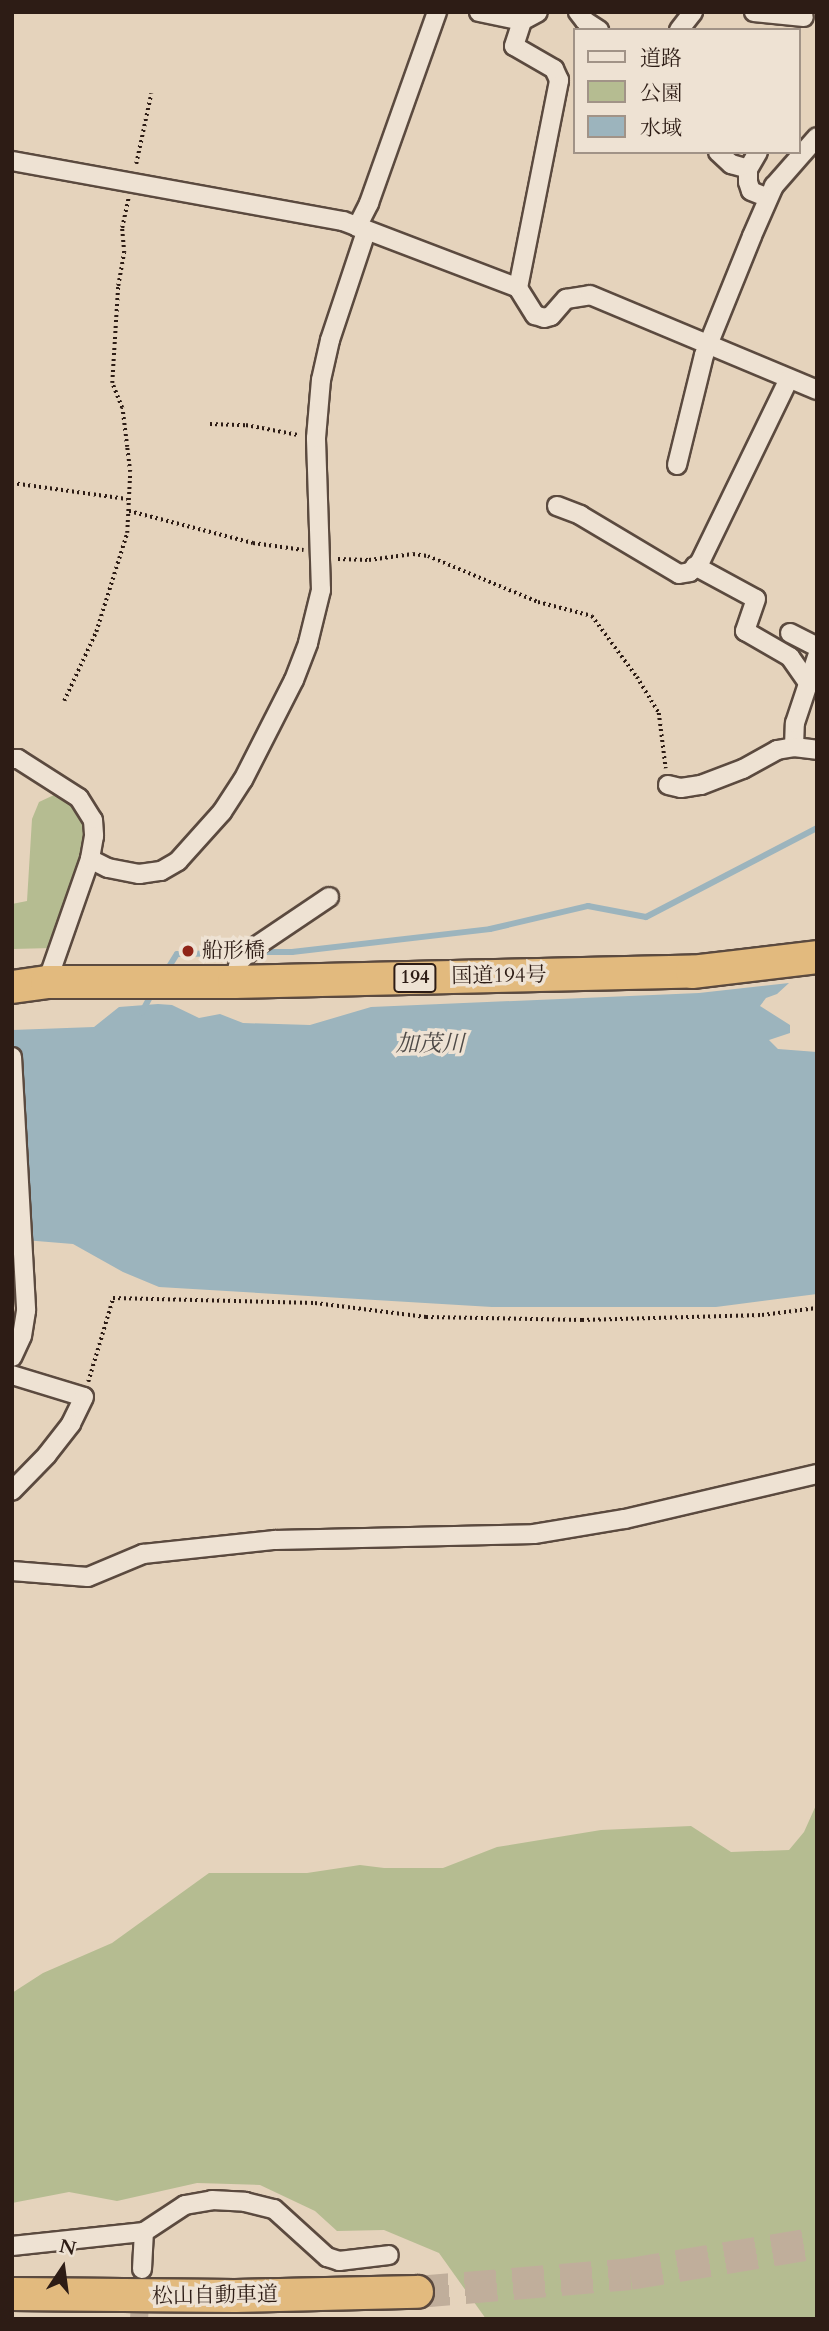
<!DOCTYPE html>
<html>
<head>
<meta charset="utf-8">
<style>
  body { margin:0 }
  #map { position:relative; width:829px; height:2331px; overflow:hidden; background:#e5d3bc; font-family:Cardo,"Noto Serif JP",serif }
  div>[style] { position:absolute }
  .green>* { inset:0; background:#b5bc91 }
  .water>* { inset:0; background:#9cb4bd }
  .stream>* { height:6px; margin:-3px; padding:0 3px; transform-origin:3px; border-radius:3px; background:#9cb4bd }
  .street-tunnel>* { height:18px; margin-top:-9px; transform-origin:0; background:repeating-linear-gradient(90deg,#c0ae9b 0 18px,transparent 0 27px) }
  .highway-tunnel>* { height:32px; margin-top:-16px; transform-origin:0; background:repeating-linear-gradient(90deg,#c0ae9b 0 32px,transparent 0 48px) }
  .path>* { height:3.5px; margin-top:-1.75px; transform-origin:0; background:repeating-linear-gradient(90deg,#2d1c15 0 2px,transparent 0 5.5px) }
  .roads { filter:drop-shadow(2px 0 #5b4a3f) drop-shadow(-2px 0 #5b4a3f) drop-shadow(0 2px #5b4a3f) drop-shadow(0 -2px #5b4a3f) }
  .street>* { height:18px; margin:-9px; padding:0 9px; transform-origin:9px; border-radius:9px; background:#eee2d3 }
  .highway>* { height:32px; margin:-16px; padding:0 16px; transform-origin:16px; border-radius:16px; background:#e2ba7e }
  .dots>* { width:19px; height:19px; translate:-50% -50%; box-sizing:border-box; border:4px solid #eee2d3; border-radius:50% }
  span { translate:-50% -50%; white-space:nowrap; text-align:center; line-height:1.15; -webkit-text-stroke:7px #eee2d3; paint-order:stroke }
  .shield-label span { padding:2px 5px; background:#eee2d3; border:2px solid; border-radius:5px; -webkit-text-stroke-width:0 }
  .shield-label { font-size:19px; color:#2d1c15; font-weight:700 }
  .poi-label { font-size:21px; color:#2d1c15 }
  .left { translate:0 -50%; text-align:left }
  .street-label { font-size:21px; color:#2d1c15 }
  .water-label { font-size:23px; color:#4e4a47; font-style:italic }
  .frame { position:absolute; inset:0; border:14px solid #2d1c15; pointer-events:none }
  .legend { position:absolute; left:573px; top:28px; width:228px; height:126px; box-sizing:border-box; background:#eee2d3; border:2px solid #a19387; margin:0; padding:9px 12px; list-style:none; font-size:21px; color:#2d1c15 }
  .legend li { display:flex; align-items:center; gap:14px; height:35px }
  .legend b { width:35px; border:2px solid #a19387 }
  .north { position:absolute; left:28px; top:2233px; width:70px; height:70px; -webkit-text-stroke:5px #eee2d3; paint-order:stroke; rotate:13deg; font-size:19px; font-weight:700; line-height:28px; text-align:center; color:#2d1c15 }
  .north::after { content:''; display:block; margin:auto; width:24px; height:32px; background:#2d1c15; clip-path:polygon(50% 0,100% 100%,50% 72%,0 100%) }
</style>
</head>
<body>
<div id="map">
  <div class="green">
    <div style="clip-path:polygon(54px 795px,72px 802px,83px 823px,83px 848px,52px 948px,12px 949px,12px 904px,27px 901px,32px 819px,39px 802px)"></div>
    <div style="clip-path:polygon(817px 1803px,817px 2319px,486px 2319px,439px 2253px,384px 2230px,337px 2231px,315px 2211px,260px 2185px,197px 2183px,117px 2201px,69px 2192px,12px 2203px,12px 1993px,43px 1973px,112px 1943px,209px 1873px,307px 1873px,360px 1865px,384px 1868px,443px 1868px,497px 1847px,601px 1830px,691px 1826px,731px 1852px,789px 1850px,804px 1832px)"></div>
  </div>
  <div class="water">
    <div style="clip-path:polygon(789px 983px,777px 994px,766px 998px,760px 1006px,790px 1025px,790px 1033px,769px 1040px,778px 1049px,817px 1052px,817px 1294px,716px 1307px,492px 1307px,159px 1287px,123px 1272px,73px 1244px,12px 1239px,12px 1030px,94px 1027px,119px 1007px,158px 1004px,172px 1005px,199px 1018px,220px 1014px,243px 1023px,310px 1025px,371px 1007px,699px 993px)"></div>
  </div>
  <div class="stream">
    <div style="left:256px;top:952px;width:36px"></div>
    <div style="left:292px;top:952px;width:199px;rotate:-6.6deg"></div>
    <div style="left:490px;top:929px;width:101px;rotate:-13.2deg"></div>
    <div style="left:588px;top:906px;width:59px;rotate:10.7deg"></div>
    <div style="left:646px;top:917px;width:193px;rotate:-27.5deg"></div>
    <div style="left:165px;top:973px;width:22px;rotate:-58deg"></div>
    <div style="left:177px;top:954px;width:65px;rotate:-0.9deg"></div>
    <div style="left:142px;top:1012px;width:24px;rotate:-62deg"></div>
  </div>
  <div class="street-tunnel">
    <div style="left:139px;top:2319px;width:32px;rotate:-86deg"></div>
  </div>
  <div class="highway-tunnel">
    <div style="left:417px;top:2292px;width:214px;rotate:-4.8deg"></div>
    <div style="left:630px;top:2274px;width:190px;rotate:-9.4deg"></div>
  </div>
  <div class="path">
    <div style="left:136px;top:164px;width:72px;rotate:-77.9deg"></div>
    <div style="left:210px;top:424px;width:36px;rotate:2deg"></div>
    <div style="left:246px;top:425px;width:53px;rotate:10.9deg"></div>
    <div style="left:12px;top:483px;width:116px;rotate:7.9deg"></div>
    <div style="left:129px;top:511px;width:128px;rotate:14.5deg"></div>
    <div style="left:253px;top:543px;width:51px;rotate:7.8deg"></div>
    <div style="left:338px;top:559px;width:31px;rotate:2deg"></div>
    <div style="left:369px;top:560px;width:44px;rotate:-7.8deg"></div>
    <div style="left:413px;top:554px;width:15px;rotate:8deg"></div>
    <div style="left:428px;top:556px;width:119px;rotate:22.7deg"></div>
    <div style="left:538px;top:602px;width:56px;rotate:14.5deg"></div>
    <div style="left:592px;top:616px;width:76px;rotate:53.6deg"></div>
    <div style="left:637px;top:677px;width:42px;rotate:58.6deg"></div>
    <div style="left:659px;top:713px;width:56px;rotate:82.9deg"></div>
    <div style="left:64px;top:701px;width:76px;rotate:-65.1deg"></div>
    <div style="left:96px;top:632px;width:104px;rotate:-72.6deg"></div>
    <div style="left:127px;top:533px;width:61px;rotate:-87.2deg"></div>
    <div style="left:130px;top:472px;width:25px;rotate:-97deg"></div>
    <div style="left:127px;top:447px;width:39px;rotate:-97deg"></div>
    <div style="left:122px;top:408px;width:27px;rotate:-112deg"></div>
    <div style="left:112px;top:383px;width:97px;rotate:-86.5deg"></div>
    <div style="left:118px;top:286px;width:34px;rotate:-80deg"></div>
    <div style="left:124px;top:253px;width:25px;rotate:-95deg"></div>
    <div style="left:122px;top:228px;width:30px;rotate:-78deg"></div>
    <div style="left:88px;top:1382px;width:88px;rotate:-73.4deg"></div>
    <div style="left:113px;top:1298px;width:202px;rotate:1.4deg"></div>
    <div style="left:315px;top:1303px;width:112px;rotate:7.2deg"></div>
    <div style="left:426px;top:1317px;width:156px;rotate:1.1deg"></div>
    <div style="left:582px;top:1320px;width:180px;rotate:-1.6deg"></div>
    <div style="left:762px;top:1315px;width:55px;rotate:-7.3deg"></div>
  </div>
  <div class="roads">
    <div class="street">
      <div style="left:479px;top:12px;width:44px;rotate:11.8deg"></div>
      <div style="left:522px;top:21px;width:18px;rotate:-29deg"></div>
      <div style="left:578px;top:12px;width:11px;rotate:52deg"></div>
      <div style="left:585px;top:21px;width:17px;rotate:33deg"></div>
      <div style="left:754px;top:12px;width:50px;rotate:5.7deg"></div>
      <div style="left:679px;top:30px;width:23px;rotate:-52deg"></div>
      <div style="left:718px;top:152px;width:18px;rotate:43deg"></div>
      <div style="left:731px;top:164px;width:18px;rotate:16deg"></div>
      <div style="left:758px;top:152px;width:20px;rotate:120deg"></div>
      <div style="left:748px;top:169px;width:13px;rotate:90deg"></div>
      <div style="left:748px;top:182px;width:9px;rotate:72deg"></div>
      <div style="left:751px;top:191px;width:18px;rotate:22deg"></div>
      <div style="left:12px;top:161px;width:336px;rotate:10.3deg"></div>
      <div style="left:343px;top:221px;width:187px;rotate:20.9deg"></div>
      <div style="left:518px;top:288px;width:32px;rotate:58deg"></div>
      <div style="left:535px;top:315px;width:9px;rotate:18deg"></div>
      <div style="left:544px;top:318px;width:7px;rotate:-16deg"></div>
      <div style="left:551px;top:316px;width:23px;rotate:-49deg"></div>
      <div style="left:566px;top:299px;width:24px;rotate:-9deg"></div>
      <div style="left:590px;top:295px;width:246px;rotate:22.7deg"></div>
      <div style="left:357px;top:227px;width:27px;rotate:-63deg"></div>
      <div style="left:369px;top:203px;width:203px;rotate:-70.4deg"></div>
      <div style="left:518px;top:288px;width:212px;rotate:-78.8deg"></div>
      <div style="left:559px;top:80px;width:12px;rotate:-114deg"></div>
      <div style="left:554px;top:69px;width:46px;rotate:-150.1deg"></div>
      <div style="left:514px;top:46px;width:26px;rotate:-72deg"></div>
      <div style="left:677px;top:465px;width:113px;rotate:-76.2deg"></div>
      <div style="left:704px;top:355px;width:128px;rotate:-68deg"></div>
      <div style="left:752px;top:236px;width:55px;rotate:-66.3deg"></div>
      <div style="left:774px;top:186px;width:65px;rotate:-48.7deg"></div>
      <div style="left:557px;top:506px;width:25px;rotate:21deg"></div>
      <div style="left:580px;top:515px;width:115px;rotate:30.8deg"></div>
      <div style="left:679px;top:574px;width:11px;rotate:-10deg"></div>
      <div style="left:690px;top:572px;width:14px;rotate:-45deg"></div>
      <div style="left:700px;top:562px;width:203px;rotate:-64.1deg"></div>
      <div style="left:695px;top:566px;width:69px;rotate:28.4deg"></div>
      <div style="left:756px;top:599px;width:34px;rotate:109deg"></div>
      <div style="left:745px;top:631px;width:52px;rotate:30deg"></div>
      <div style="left:790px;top:657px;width:32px;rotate:55deg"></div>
      <div style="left:790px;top:633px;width:30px;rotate:27deg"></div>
      <div style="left:794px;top:747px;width:24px;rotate:-88deg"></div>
      <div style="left:795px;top:723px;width:70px;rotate:-71.6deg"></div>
      <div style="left:12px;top:759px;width:6px"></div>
      <div style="left:18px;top:759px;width:72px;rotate:32.6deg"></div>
      <div style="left:79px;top:798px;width:26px;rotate:58deg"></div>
      <div style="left:93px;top:820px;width:16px;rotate:86deg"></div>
      <div style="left:94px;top:836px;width:23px;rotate:100deg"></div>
      <div style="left:90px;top:859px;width:130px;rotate:109.3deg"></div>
      <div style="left:668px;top:785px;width:13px;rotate:13deg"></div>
      <div style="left:681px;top:788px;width:20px;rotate:-9deg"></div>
      <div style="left:701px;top:785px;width:45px;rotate:-20.9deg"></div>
      <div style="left:743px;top:769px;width:39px;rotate:-29deg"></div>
      <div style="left:777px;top:750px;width:17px;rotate:-10deg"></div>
      <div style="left:794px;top:747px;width:23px;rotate:7deg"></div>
      <div style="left:90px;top:859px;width:20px;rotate:27deg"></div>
      <div style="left:108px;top:868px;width:32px;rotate:11deg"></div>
      <div style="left:139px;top:874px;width:22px;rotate:-8deg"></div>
      <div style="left:161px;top:871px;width:20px;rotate:-30deg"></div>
      <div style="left:178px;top:861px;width:66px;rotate:-48.1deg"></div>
      <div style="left:222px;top:812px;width:38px;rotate:-57deg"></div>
      <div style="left:243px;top:780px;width:112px;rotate:-63deg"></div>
      <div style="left:294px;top:680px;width:40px;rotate:-69deg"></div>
      <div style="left:308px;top:643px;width:55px;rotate:-76.2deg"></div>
      <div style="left:321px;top:590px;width:152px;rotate:-91.9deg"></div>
      <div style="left:316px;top:438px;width:58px;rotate:-85.1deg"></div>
      <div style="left:321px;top:380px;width:41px;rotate:-77.3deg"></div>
      <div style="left:330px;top:340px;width:114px;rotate:-71.6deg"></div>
      <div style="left:234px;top:982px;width:21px;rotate:-76deg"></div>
      <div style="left:239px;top:962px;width:18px;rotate:-45deg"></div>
      <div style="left:252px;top:949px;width:93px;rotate:-34deg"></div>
      <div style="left:12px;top:1057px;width:254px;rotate:86.8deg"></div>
      <div style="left:26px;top:1311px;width:25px;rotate:99deg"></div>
      <div style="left:22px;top:1336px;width:23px;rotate:115deg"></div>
      <div style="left:12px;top:1375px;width:75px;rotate:17deg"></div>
      <div style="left:84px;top:1397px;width:30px;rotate:116deg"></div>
      <div style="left:71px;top:1424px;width:39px;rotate:128deg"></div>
      <div style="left:47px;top:1455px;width:50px;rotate:134.2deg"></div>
      <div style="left:12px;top:1571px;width:76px;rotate:4.5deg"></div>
      <div style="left:88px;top:1577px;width:60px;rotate:-22.7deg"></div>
      <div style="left:143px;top:1554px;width:133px;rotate:-6.1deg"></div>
      <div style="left:275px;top:1540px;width:259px;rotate:-1.3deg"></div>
      <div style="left:534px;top:1534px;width:92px;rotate:-9.4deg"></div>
      <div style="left:625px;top:1519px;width:197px;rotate:-13.2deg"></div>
      <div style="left:12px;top:2246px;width:133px;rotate:-6.1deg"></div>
      <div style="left:144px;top:2232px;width:49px;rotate:-33.4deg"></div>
      <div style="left:185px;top:2205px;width:27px;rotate:-10deg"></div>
      <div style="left:212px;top:2200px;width:33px;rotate:3deg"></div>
      <div style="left:245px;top:2202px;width:30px;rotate:14deg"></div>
      <div style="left:274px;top:2209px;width:72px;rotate:42.2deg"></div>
      <div style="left:327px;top:2257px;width:13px;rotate:18deg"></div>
      <div style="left:339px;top:2261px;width:50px;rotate:-6.8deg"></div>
      <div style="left:142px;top:2269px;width:37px;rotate:-87deg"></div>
    </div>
    <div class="highway">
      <div style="left:12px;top:987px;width:35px;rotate:-8deg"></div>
      <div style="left:47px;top:982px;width:187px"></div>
      <div style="left:234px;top:982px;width:458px;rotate:-1.3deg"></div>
      <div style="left:692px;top:972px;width:126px;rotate:-6.8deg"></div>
      <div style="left:12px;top:2294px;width:223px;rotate:0.5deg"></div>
      <div style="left:235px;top:2296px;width:182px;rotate:-1.3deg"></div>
    </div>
  </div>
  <div class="dots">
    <div style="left:188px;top:951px;background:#8f2418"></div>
  </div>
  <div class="shield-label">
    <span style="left:415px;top:978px">194</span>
  </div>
  <div class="poi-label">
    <span class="left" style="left:202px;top:951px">船形橋</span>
  </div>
  <div class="street-label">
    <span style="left:499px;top:976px;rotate:-1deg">国道194号</span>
    <span style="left:215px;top:2296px;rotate:-1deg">松山自動車道</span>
  </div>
  <div class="water-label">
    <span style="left:430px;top:1044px">加茂川</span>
  </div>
  <div class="frame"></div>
  <ul class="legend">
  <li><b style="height:9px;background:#eee2d3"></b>道路</li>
  <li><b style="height:19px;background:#b5bc91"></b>公園</li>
  <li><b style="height:19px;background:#9cb4bd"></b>水域</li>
  </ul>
  <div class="north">N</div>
</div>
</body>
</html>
